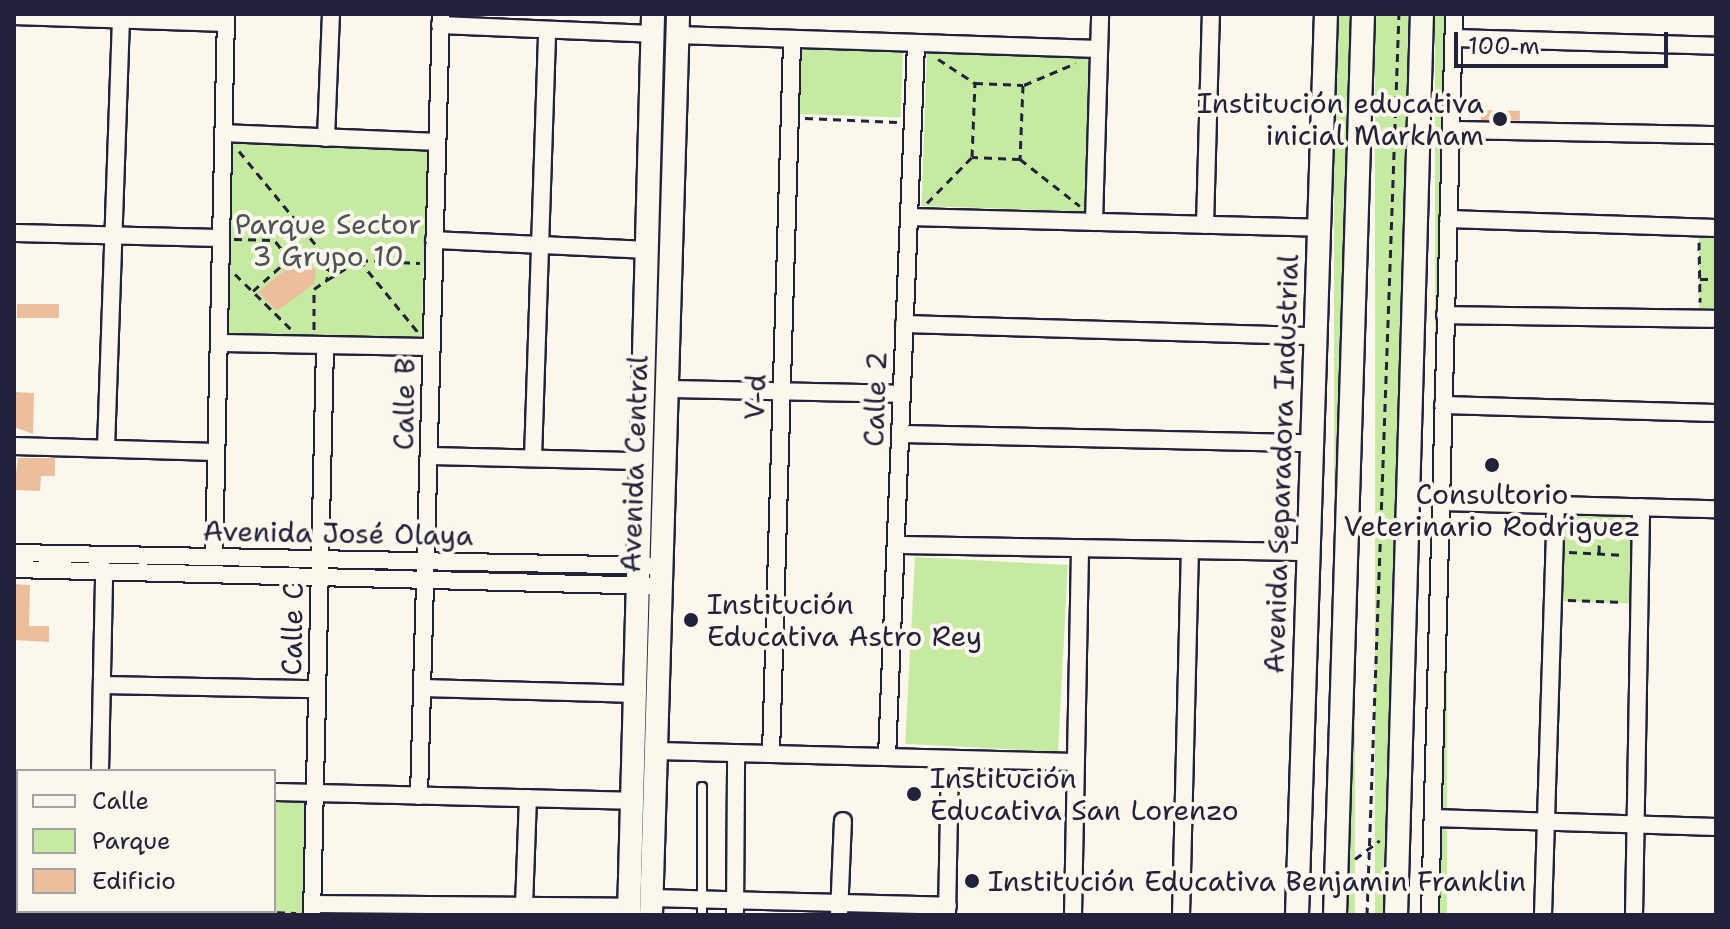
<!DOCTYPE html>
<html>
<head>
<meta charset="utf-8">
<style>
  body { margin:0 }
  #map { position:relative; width:1730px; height:929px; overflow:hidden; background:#fbf7ec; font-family:"Shantell Sans",sans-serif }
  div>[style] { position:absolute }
  .green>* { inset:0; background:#c7eaa3; transform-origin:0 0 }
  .building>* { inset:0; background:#ecbf9c; transform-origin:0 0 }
  .path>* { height:3px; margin-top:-1.5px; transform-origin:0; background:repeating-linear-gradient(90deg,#22223b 0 8px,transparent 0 14px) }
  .roads { filter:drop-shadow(2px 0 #22223b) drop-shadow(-2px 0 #22223b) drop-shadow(0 2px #22223b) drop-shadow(0 -2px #22223b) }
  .lane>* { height:8px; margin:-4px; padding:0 4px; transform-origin:4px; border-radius:4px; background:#fbf7ec }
  .street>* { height:16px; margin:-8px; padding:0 8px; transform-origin:8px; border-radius:8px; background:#fbf7ec }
  .secondary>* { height:22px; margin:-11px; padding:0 11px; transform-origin:11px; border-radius:11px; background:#fbf7ec }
  .dots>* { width:22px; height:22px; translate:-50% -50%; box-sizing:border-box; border:4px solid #fbf7ec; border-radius:50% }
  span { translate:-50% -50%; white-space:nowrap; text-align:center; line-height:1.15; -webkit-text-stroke:8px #fbf7ec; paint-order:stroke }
  .poi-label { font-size:28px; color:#22223b }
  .right { translate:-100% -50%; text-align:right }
  .left { translate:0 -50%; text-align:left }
  .park-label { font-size:28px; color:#4b5455 }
  .street-label { font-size:28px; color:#22223b }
  .frame { position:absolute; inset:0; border:16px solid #22223b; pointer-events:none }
  .legend { position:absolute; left:16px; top:769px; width:260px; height:144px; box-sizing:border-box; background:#fbf7ec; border:2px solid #a4a2a5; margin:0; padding:10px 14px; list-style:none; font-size:24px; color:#22223b }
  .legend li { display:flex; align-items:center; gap:16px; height:40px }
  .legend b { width:40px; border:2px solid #a4a2a5 }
  .scale { position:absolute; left:1454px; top:32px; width:214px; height:36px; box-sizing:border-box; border:4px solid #22223b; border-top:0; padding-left:10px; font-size:24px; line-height:28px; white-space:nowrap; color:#22223b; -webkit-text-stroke:6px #fbf7ec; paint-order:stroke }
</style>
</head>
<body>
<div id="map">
  <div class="green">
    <div style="left:1334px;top:14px;width:21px;height:901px"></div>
    <div style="left:1375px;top:14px;width:35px;height:901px"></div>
    <div style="left:1435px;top:14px;width:12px;height:901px"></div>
    <div style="left:799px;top:47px;width:104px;height:67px;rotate:2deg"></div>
    <div style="left:927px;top:49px;width:163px;height:157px;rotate:2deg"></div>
    <div style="left:232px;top:142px;width:196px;height:191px;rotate:2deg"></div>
    <div style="left:1699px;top:231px;width:17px;height:85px"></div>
    <div style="left:1561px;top:512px;width:73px;height:89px;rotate:2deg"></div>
    <div style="left:915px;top:557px;width:153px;height:187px;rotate:3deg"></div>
    <div style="clip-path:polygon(274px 800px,304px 800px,304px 915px,210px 915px,274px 911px)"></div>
  </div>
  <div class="building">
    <div style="left:1481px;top:110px;width:39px;height:10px;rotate:1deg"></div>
    <div style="clip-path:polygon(302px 256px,316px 271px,314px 284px,277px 311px,258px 292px)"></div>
    <div style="left:17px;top:304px;width:42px;height:14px"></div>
    <div style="clip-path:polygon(15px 392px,34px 393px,33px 434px,14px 427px)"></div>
    <div style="clip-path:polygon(18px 458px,55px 458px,55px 476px,41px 476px,40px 491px,14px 490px)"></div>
    <div style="clip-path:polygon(14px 584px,30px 585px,29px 626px,49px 626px,49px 642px,14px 640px)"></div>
  </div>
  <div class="path">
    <div style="left:938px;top:59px;width:44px;rotate:33deg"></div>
    <div style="left:975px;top:83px;width:48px;rotate:2.4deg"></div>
    <div style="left:1023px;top:85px;width:74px;rotate:92.3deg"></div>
    <div style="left:1020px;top:159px;width:48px;rotate:-177.6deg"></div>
    <div style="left:972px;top:157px;width:74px;rotate:-87.7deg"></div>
    <div style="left:1024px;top:85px;width:56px;rotate:-22.9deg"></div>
    <div style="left:805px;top:118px;width:92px;rotate:2.5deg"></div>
    <div style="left:239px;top:151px;width:128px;rotate:50.7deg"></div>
    <div style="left:1020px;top:159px;width:76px;rotate:38.1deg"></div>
    <div style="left:927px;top:203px;width:64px;rotate:-45.6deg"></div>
    <div style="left:237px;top:224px;width:64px;rotate:3.6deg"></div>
    <div style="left:234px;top:239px;width:40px;rotate:1.4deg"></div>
    <div style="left:1699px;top:242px;width:60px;rotate:89deg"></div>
    <div style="left:332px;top:259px;width:88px;rotate:2.6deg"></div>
    <div style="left:328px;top:263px;width:17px;rotate:93deg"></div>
    <div style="left:327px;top:280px;width:38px;rotate:-32deg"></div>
    <div style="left:359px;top:260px;width:93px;rotate:50.7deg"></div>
    <div style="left:235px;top:274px;width:80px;rotate:44.5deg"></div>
    <div style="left:1700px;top:279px;width:16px"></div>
    <div style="left:253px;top:291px;width:48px;rotate:-41.6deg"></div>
    <div style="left:289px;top:259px;width:43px;rotate:-127.4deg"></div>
    <div style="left:314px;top:330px;width:41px;rotate:-90deg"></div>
    <div style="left:314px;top:289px;width:16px;rotate:-35deg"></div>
    <div style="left:1569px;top:552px;width:56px;rotate:3.1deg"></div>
    <div style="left:1599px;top:553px;width:32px;rotate:-88deg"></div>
    <div style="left:1568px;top:600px;width:56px;rotate:2deg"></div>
    <div style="left:1355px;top:859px;width:31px;rotate:-37deg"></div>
    <div style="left:249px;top:911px;width:47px;rotate:2.4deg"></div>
    <div style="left:1367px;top:915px;width:902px;rotate:-87.97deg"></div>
  </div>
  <div class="roads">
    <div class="lane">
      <div style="left:702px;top:787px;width:128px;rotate:90deg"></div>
    </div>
    <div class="street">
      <div style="left:14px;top:16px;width:212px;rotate:1.9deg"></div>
      <div style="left:440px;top:25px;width:212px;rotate:2.4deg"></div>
      <div style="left:677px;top:35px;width:422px;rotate:1.9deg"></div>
      <div style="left:1454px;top:38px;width:262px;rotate:1.7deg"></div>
      <div style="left:1451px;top:130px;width:265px;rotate:1.1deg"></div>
      <div style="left:223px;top:133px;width:214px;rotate:2.4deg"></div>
      <div style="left:326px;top:138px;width:124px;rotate:-87.7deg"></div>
      <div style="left:909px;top:217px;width:410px;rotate:1.5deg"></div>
      <div style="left:1448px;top:219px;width:268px;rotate:1.9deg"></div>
      <div style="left:1094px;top:222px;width:208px;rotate:-88.3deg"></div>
      <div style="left:1205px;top:225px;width:211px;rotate:-88.4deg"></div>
      <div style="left:14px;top:233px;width:207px;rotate:1.4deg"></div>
      <div style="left:434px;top:240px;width:212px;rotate:2.7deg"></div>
      <div style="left:1445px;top:315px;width:271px;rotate:0.8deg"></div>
      <div style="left:904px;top:324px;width:411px;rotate:1.7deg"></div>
      <div style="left:219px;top:343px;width:212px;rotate:1.1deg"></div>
      <div style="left:667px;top:389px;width:235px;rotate:1.2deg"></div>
      <div style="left:1443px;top:405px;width:273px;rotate:1.7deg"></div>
      <div style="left:900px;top:434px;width:412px;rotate:1.3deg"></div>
      <div style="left:14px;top:446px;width:202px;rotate:1.7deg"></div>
      <div style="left:106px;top:448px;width:428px;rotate:-88deg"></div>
      <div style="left:429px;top:456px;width:212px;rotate:1.4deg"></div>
      <div style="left:533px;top:458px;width:428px;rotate:-88.1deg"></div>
      <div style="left:1440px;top:502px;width:276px;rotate:1.5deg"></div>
      <div style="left:896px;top:545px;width:412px;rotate:1deg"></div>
      <div style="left:14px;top:553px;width:647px;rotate:1.15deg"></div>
      <div style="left:214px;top:557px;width:543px;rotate:-88.73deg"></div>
      <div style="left:14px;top:569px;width:647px;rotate:1.51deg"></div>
      <div style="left:102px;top:685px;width:215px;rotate:1.1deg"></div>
      <div style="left:422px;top:688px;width:213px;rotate:1.6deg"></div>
      <div style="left:656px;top:751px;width:420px;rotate:1.5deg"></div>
      <div style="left:771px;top:754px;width:713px;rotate:-88.31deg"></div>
      <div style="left:887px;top:757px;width:714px;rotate:-87.67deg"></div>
      <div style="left:100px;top:771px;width:199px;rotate:-88.8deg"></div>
      <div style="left:14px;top:785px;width:4px;rotate:14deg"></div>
      <div style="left:274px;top:792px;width:358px;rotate:1.4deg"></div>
      <div style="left:419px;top:796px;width:782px;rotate:-88.39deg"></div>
      <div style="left:1433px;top:818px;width:283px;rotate:1.8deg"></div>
      <div style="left:14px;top:895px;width:4px"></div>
      <div style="left:652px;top:898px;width:296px;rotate:1.5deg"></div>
      <div style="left:313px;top:904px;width:316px;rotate:0.5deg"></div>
      <div style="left:524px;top:906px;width:108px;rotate:-87.9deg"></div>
      <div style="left:203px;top:915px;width:4px;rotate:-90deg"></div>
      <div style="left:312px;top:915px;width:570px;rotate:-88.69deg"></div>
      <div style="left:735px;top:915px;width:162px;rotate:-89.6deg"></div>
      <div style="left:839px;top:915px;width:94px;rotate:-87.6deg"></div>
      <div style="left:947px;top:915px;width:156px;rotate:-88.9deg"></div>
      <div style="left:1073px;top:915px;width:367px;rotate:-88.9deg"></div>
      <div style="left:1181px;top:915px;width:365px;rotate:-88.6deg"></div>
      <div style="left:1430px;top:915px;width:901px;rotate:-88.47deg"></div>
      <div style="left:1543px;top:915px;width:410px;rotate:-88.2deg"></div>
      <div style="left:1634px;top:915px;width:408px;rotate:-89deg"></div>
    </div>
    <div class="secondary">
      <div style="left:629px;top:915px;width:901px;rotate:-88.47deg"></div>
      <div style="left:651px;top:915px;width:901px;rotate:-88.28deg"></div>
      <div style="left:1297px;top:915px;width:901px;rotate:-88.16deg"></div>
      <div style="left:1335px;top:915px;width:901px;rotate:-88.22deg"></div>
      <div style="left:1396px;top:915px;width:901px;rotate:-88.35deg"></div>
    </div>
  </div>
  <div class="dots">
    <div style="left:1500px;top:119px;background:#22223b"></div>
    <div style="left:1492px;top:465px;background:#22223b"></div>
    <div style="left:691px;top:620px;background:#22223b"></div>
    <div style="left:914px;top:794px;background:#22223b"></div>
    <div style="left:972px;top:881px;background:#22223b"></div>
  </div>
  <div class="poi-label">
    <span class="right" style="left:1484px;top:119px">Institución educativa<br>inicial Markham</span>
    <span style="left:1492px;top:510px">Consultorio<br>Veterinario Rodriguez</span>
    <span class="left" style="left:707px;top:620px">Institución<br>Educativa Astro Rey</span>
    <span class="left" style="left:930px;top:794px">Institución<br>Educativa San Lorenzo</span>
    <span class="left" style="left:988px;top:881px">Institución Educativa Benjamin Franklin</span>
  </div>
  <div class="park-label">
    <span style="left:328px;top:240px">Parque Sector<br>3 Grupo 10</span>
  </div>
  <div class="street-label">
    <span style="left:755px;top:397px;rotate:-88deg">V-d</span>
    <span style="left:875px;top:399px;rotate:-88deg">Calle 2</span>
    <span style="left:404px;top:404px;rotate:-89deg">Calle B</span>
    <span style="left:634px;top:464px;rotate:-88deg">Avenida Central</span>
    <span style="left:1281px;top:464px;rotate:-88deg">Avenida Separadora Industrial</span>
    <span style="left:338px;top:533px;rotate:1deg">Avenida José Olaya</span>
    <span style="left:292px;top:629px;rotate:-89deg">Calle C</span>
  </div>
  <div class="frame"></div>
  <ul class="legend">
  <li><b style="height:10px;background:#fbf7ec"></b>Calle</li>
  <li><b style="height:22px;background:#c7eaa3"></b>Parque</li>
  <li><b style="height:22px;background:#ecbf9c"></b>Edificio</li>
  </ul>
  <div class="scale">100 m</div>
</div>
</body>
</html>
